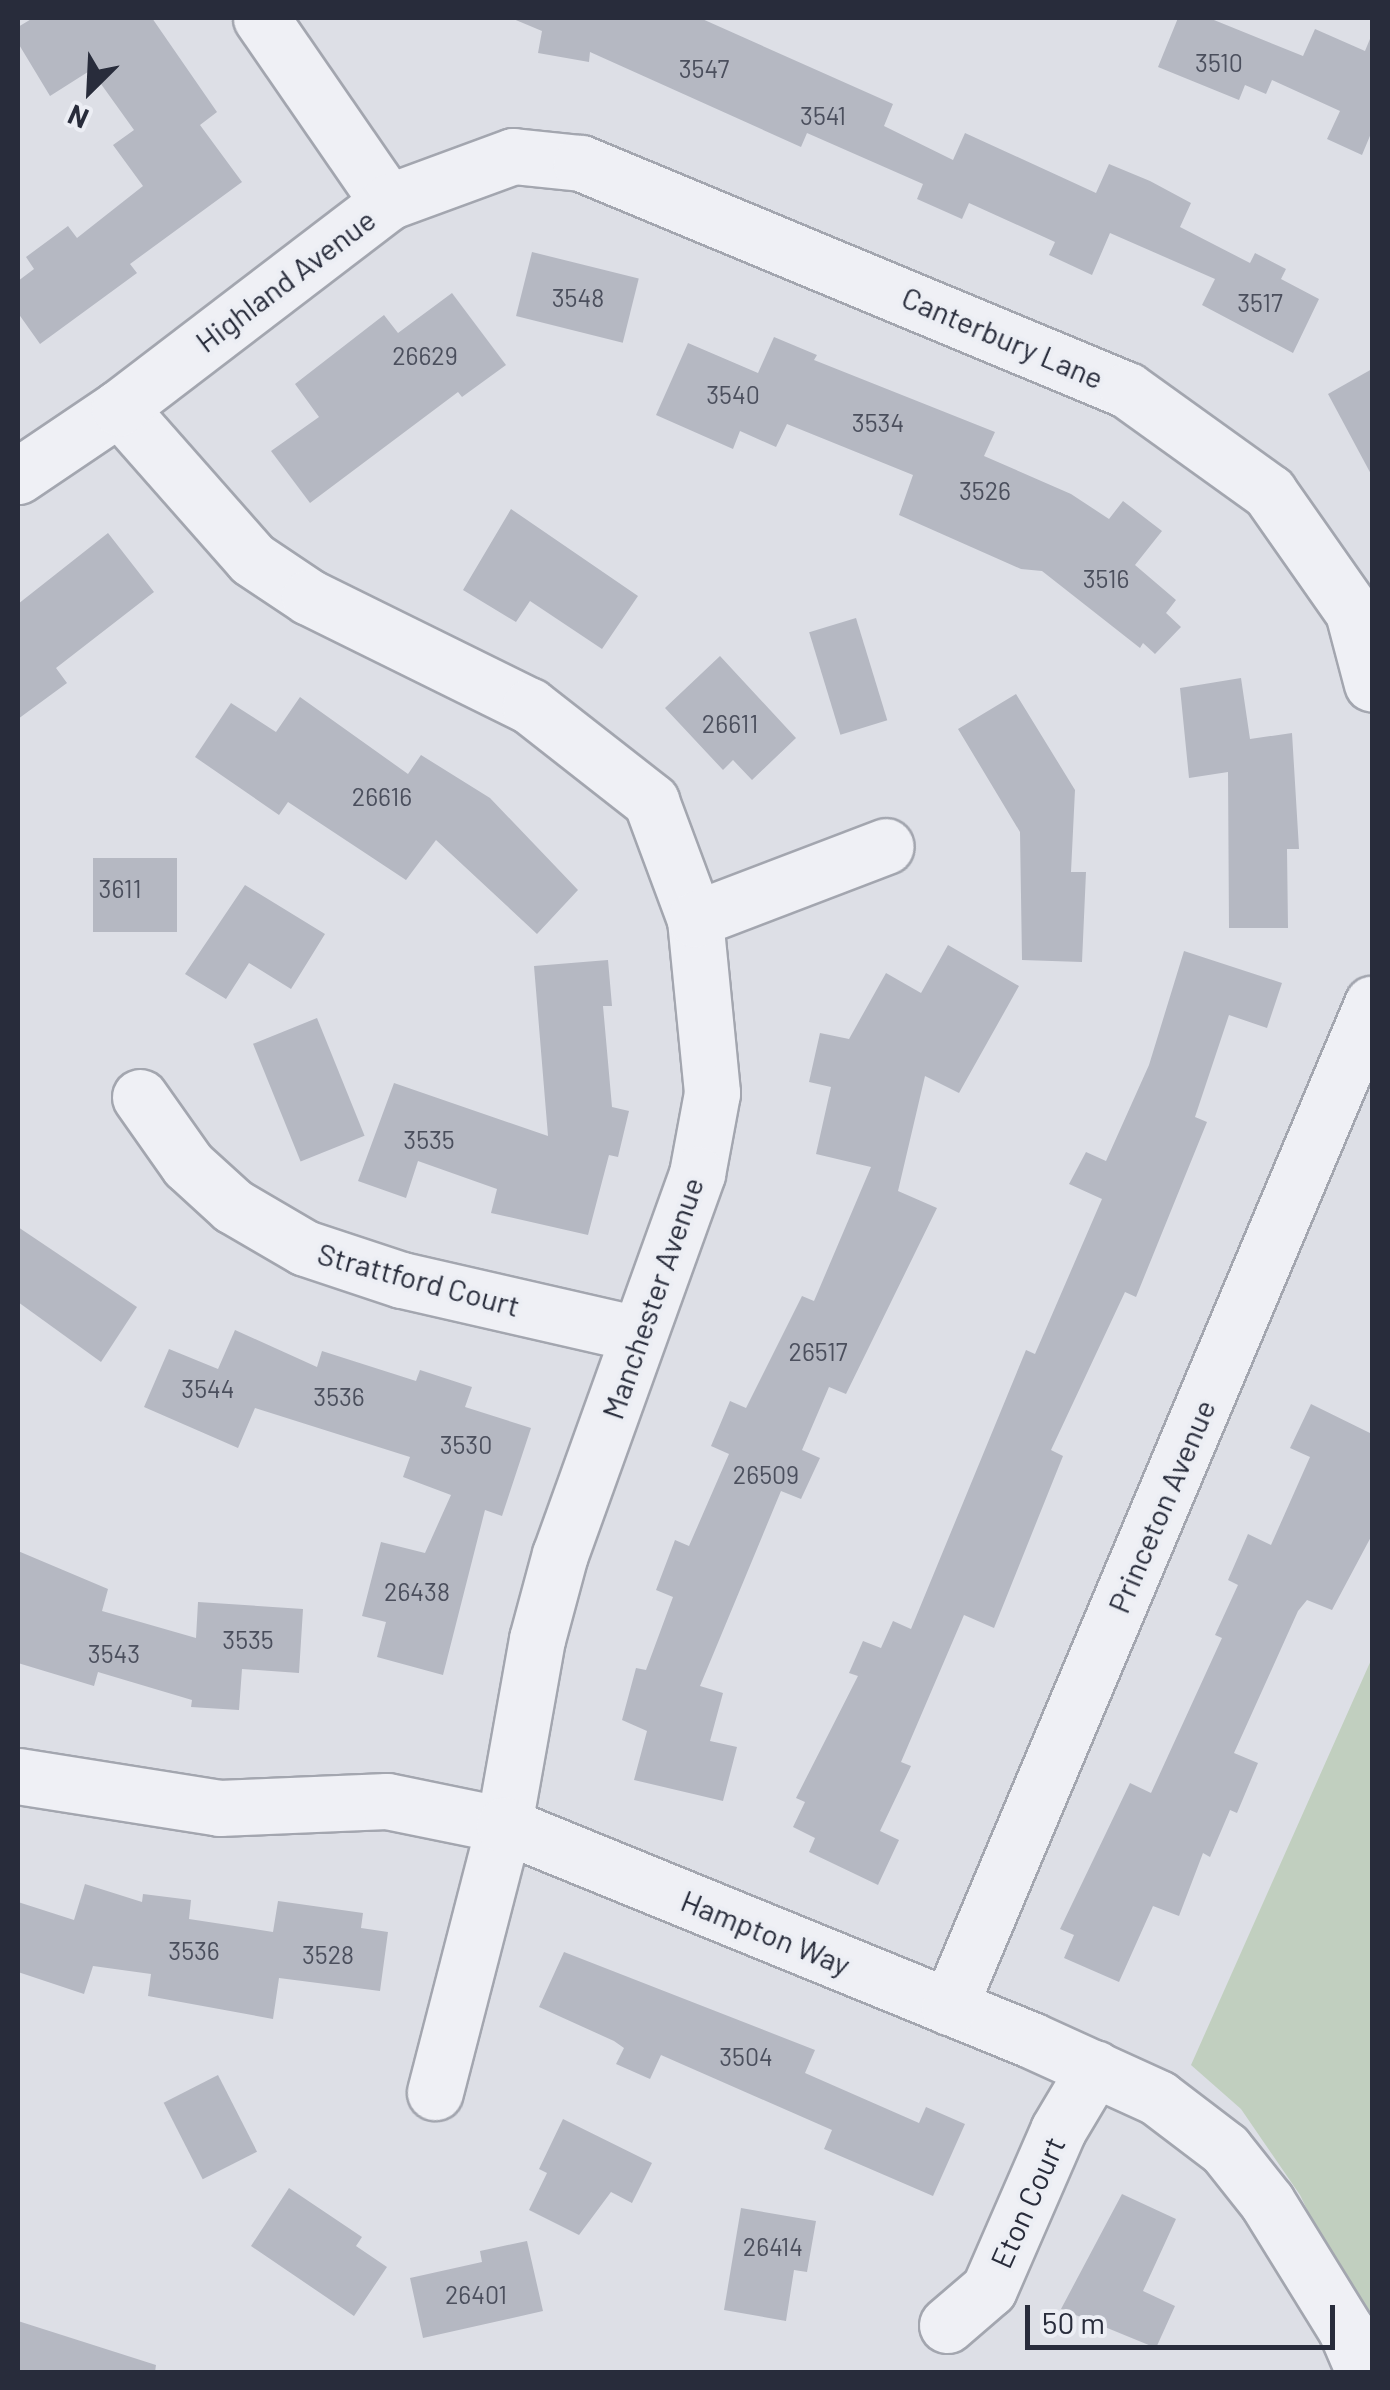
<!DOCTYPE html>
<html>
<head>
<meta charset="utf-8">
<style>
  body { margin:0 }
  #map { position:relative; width:1390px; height:2390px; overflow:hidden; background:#dddfe6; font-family:Barlow,sans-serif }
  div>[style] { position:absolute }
  .green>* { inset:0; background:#c1cfbf }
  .building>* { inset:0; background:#b5b8c2; transform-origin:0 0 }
  .roads { filter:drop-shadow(2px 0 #a3a6af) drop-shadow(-2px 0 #a3a6af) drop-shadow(0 2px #a3a6af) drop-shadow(0 -2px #a3a6af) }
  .minor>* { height:55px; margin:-27.5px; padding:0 27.5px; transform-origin:27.5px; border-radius:27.5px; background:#eff0f5 }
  span { translate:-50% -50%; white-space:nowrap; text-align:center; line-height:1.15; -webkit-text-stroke:8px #eceef4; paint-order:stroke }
  .number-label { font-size:25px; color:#4b4f5d }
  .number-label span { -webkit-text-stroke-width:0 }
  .street-label { font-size:30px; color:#282c3b }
  .frame { position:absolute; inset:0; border:20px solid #282c3b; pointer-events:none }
  .north { position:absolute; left:40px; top:40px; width:100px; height:100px; -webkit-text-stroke:8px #eceef4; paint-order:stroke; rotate:204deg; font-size:28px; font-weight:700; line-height:40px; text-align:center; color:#282c3b }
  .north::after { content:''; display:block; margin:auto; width:35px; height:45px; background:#282c3b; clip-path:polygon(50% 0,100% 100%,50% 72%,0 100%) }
  .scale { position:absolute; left:1025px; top:2305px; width:310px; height:45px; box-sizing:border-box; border:5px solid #282c3b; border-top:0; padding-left:12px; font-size:30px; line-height:35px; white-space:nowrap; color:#282c3b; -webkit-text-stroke:8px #eceef4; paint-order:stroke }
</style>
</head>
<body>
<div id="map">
  <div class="green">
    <div style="clip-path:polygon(1372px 1658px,1372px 2343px,1300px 2195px,1241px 2109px,1191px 2065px)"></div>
  </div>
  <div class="building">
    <div style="clip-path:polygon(33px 18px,152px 18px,217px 112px,200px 125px,242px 182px,130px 264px,137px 273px,40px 344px,18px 313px,18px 281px,34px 269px,26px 257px,68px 226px,77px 238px,143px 186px,113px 145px,134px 130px,91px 70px,50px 96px,18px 43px,18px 27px)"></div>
    <div style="clip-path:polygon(511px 18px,700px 18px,893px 104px,884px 126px,953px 160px,965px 133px,1096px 193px,1109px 164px,1150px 181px,1191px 203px,1180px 227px,1250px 263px,1255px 253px,1286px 269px,1281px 279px,1319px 299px,1293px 353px,1202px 305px,1215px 279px,1110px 233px,1092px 275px,1049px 255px,1055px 242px,969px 203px,962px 219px,917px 199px,923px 184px,807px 133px,801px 147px,590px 52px,589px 62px,538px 53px,542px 31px)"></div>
    <div style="clip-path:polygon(1178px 18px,1209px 18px,1303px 56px,1315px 29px,1365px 51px,1372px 34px,1372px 131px,1362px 155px,1327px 139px,1340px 111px,1272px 80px,1266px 94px,1245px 85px,1239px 100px,1158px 67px)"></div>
    <div style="left:532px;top:252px;width:110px;height:66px;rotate:14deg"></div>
    <div style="clip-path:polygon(452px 293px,506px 365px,462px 397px,458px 392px,310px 503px,271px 451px,319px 417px,295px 384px,384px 315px,398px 333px)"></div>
    <div style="clip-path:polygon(774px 337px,817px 355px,814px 360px,995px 432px,984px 456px,1071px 494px,1109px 519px,1123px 501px,1162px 531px,1135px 565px,1176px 600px,1166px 613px,1181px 627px,1155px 654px,1143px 643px,1140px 648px,1042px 571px,1021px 569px,899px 515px,913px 475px,787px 424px,776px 447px,740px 431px,733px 449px,656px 415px,688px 343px,758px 373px)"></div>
    <div style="clip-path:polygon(1372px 369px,1372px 476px,1328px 394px)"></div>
    <div style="clip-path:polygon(511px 509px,638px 596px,602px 649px,530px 601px,516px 622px,463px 590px)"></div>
    <div style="clip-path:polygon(108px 533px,154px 592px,56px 668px,67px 683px,18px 719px,18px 604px)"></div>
    <div style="left:856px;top:618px;width:107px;height:49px;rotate:73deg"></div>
    <div style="clip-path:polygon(720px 656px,796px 738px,752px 780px,733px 760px,723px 770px,665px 708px)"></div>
    <div style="clip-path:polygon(1241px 678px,1250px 739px,1292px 733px,1299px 849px,1287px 849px,1288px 928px,1229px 928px,1228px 772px,1189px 778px,1180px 688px)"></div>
    <div style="clip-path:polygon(1016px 694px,1075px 790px,1071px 872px,1086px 872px,1082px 962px,1022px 960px,1020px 832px,958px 729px)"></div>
    <div style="clip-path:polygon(300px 697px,408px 774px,421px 755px,490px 798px,578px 890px,537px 934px,436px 840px,406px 880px,288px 802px,279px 815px,195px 757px,231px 703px,276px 732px)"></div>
    <div style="left:93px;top:858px;width:84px;height:74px"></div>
    <div style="clip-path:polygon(245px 885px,325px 934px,291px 989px,249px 963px,226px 999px,185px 974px)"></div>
    <div style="clip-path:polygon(948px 945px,1019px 986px,959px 1093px,925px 1076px,898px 1191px,937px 1208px,846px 1394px,829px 1387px,802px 1450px,820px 1458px,801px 1499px,781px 1491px,700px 1686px,723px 1693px,710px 1741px,737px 1747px,723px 1801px,634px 1780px,647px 1731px,622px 1720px,636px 1668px,646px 1670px,673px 1597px,656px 1590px,675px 1540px,689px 1546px,729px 1454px,711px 1446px,730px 1401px,746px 1408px,802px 1296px,814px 1301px,871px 1167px,816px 1154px,831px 1087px,809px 1082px,820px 1033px,849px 1039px,886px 973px,921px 993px)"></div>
    <div style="clip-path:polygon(1184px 951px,1282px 983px,1267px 1028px,1229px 1015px,1195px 1117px,1207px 1122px,1136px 1297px,1125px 1292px,1051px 1450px,1063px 1456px,994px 1628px,964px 1615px,901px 1762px,911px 1766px,880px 1831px,899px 1840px,878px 1885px,809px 1852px,815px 1838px,793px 1827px,805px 1802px,796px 1798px,858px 1676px,849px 1673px,863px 1641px,881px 1648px,893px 1621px,911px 1629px,1026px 1350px,1035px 1354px,1102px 1199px,1069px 1184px,1086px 1152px,1106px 1161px,1149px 1065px)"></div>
    <div style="clip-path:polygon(608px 960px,612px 1006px,603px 1006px,612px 1107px,629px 1111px,618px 1157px,609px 1155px,588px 1235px,491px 1213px,497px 1189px,418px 1161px,406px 1198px,358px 1181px,394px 1083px,548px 1136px,534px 966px)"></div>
    <div style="left:317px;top:1018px;width:127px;height:69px;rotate:68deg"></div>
    <div style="clip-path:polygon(18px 1227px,137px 1307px,101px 1362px,18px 1302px)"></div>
    <div style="clip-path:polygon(235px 1330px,317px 1367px,322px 1351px,416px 1381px,420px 1370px,472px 1387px,465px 1407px,531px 1428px,502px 1516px,485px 1510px,443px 1675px,377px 1657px,386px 1622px,362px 1616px,381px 1542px,425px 1553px,451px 1495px,403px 1477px,410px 1457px,255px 1408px,238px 1448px,144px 1407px,169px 1349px,218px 1369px)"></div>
    <div style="clip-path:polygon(1311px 1404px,1372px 1434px,1372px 1535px,1332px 1610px,1307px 1600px,1298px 1611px,1234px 1753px,1258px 1763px,1237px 1813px,1230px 1810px,1210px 1857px,1203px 1853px,1179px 1916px,1153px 1906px,1119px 1982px,1064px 1958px,1074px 1935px,1060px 1929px,1130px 1783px,1151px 1793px,1222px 1638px,1215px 1635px,1238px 1585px,1228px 1580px,1248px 1534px,1271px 1545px,1310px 1457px,1290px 1448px)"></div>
    <div style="clip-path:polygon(18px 1551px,108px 1589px,102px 1611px,196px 1638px,198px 1602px,303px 1609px,299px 1673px,242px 1669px,239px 1710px,191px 1707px,192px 1700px,98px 1672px,94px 1686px,18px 1663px)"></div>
    <div style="clip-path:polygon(85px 1884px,142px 1902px,143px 1894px,191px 1900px,189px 1919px,273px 1932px,278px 1901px,363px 1913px,361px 1928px,388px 1932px,380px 1991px,279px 1978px,273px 2019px,148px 1996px,151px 1974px,93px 1966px,84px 1994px,18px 1972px,18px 1902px,74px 1920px)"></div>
    <div style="clip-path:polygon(564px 1952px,815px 2050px,805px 2073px,919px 2123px,926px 2107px,965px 2124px,933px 2196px,824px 2149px,832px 2130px,661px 2055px,650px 2079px,616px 2064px,624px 2048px,614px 2041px,539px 2007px)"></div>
    <div style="left:218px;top:2075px;width:86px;height:61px;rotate:63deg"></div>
    <div style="clip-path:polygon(563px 2119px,652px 2163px,632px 2203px,611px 2192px,579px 2235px,529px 2210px,547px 2173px,539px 2169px)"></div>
    <div style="clip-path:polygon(289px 2188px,362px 2237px,356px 2246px,387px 2267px,354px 2316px,251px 2246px)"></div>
    <div style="clip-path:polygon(1122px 2194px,1176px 2219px,1143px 2291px,1175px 2306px,1156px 2348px,1061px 2309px)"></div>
    <div style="clip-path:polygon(741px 2208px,816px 2221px,807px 2272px,794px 2270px,786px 2321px,724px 2310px)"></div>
    <div style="clip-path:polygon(527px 2241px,543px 2311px,423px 2338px,410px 2278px,482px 2262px,480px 2251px)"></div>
    <div style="clip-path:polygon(18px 2321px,156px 2365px,155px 2372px,18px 2372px)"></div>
  </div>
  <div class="roads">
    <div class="minor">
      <div style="left:261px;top:18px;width:224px;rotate:55.4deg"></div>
      <div style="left:119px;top:408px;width:201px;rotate:48.6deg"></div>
      <div style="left:252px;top:559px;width:69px;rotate:33.7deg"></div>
      <div style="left:309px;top:597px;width:246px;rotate:26.3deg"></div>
      <div style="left:530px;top:706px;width:154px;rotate:38.1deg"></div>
      <div style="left:651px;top:801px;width:126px;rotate:69.6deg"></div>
      <div style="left:695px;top:919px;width:175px;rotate:84.4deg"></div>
      <div style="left:712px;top:1093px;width:82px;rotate:100.5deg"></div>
      <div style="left:697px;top:1174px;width:404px;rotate:109.8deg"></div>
      <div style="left:560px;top:1554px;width:88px;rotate:105.1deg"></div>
      <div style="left:537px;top:1639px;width:189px;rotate:100.1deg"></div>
      <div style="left:504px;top:1825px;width:276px;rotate:104.5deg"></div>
      <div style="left:18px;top:476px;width:122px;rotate:-34deg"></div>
      <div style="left:119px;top:408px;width:339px;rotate:-37.4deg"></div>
      <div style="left:388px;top:202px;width:133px;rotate:-20.2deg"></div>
      <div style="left:513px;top:156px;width:68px;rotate:5.9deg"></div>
      <div style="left:581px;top:163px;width:591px;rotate:22.58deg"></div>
      <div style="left:1127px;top:390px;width:175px;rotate:35.7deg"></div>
      <div style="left:1269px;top:492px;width:146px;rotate:55deg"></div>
      <div style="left:1353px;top:612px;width:74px;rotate:75.2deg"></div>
      <div style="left:695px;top:919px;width:204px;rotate:-20.9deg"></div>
      <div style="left:140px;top:1097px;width:83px;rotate:54.8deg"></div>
      <div style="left:188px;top:1165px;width:61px;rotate:42.3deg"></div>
      <div style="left:233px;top:1206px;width:83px;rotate:30.3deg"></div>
      <div style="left:305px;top:1248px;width:102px;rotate:18.3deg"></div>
      <div style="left:402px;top:1280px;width:242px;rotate:12.9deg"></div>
      <div style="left:18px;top:1776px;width:204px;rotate:9deg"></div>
      <div style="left:219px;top:1808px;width:168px;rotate:-2.4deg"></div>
      <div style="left:387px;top:1801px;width:119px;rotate:11.6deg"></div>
      <div style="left:504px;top:1825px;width:569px;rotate:22.19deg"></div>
      <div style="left:1031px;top:2040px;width:140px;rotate:24.5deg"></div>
      <div style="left:1158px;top:2098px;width:84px;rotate:37.3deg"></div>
      <div style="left:1225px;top:2149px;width:68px;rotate:51.6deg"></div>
      <div style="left:1267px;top:2202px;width:150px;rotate:58.3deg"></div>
      <div style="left:1346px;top:2330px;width:46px;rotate:66.8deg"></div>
      <div style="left:949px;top:2007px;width:1089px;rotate:-67.13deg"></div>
      <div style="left:947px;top:2325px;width:55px;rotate:-40.6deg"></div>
      <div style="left:989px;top:2289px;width:173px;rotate:-66.5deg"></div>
      <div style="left:1058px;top:2130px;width:72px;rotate:-59.2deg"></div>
    </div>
  </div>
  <div class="number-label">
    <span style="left:1219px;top:62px">3510</span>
    <span style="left:704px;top:68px">3547</span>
    <span style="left:823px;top:115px">3541</span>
    <span style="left:578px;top:297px">3548</span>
    <span style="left:1260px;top:302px">3517</span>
    <span style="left:425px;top:355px">26629</span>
    <span style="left:733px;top:394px">3540</span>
    <span style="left:878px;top:422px">3534</span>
    <span style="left:985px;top:490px">3526</span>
    <span style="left:1106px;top:578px">3516</span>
    <span style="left:730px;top:723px">26611</span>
    <span style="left:382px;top:796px">26616</span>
    <span style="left:120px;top:888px">3611</span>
    <span style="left:429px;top:1139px">3535</span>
    <span style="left:818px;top:1351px">26517</span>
    <span style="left:208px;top:1388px">3544</span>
    <span style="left:339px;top:1396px">3536</span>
    <span style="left:466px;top:1444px">3530</span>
    <span style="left:766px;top:1474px">26509</span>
    <span style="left:417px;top:1591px">26438</span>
    <span style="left:248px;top:1639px">3535</span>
    <span style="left:114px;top:1653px">3543</span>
    <span style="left:194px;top:1950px">3536</span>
    <span style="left:328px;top:1954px">3528</span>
    <span style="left:746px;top:2056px">3504</span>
    <span style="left:773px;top:2246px">26414</span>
    <span style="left:476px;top:2294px">26401</span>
  </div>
  <div class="street-label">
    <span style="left:285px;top:280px;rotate:-37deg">Highland Avenue</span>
    <span style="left:1003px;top:337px;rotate:23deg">Canterbury Lane</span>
    <span style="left:419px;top:1279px;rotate:15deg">Strattford Court</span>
    <span style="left:652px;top:1298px;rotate:-71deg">Manchester Avenue</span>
    <span style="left:1161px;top:1506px;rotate:-67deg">Princeton Avenue</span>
    <span style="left:766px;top:1932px;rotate:22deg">Hampton Way</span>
    <span style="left:1027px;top:2202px;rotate:-66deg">Eton Court</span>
  </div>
  <div class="frame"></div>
  <div class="north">N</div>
  <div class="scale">50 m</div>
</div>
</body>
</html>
